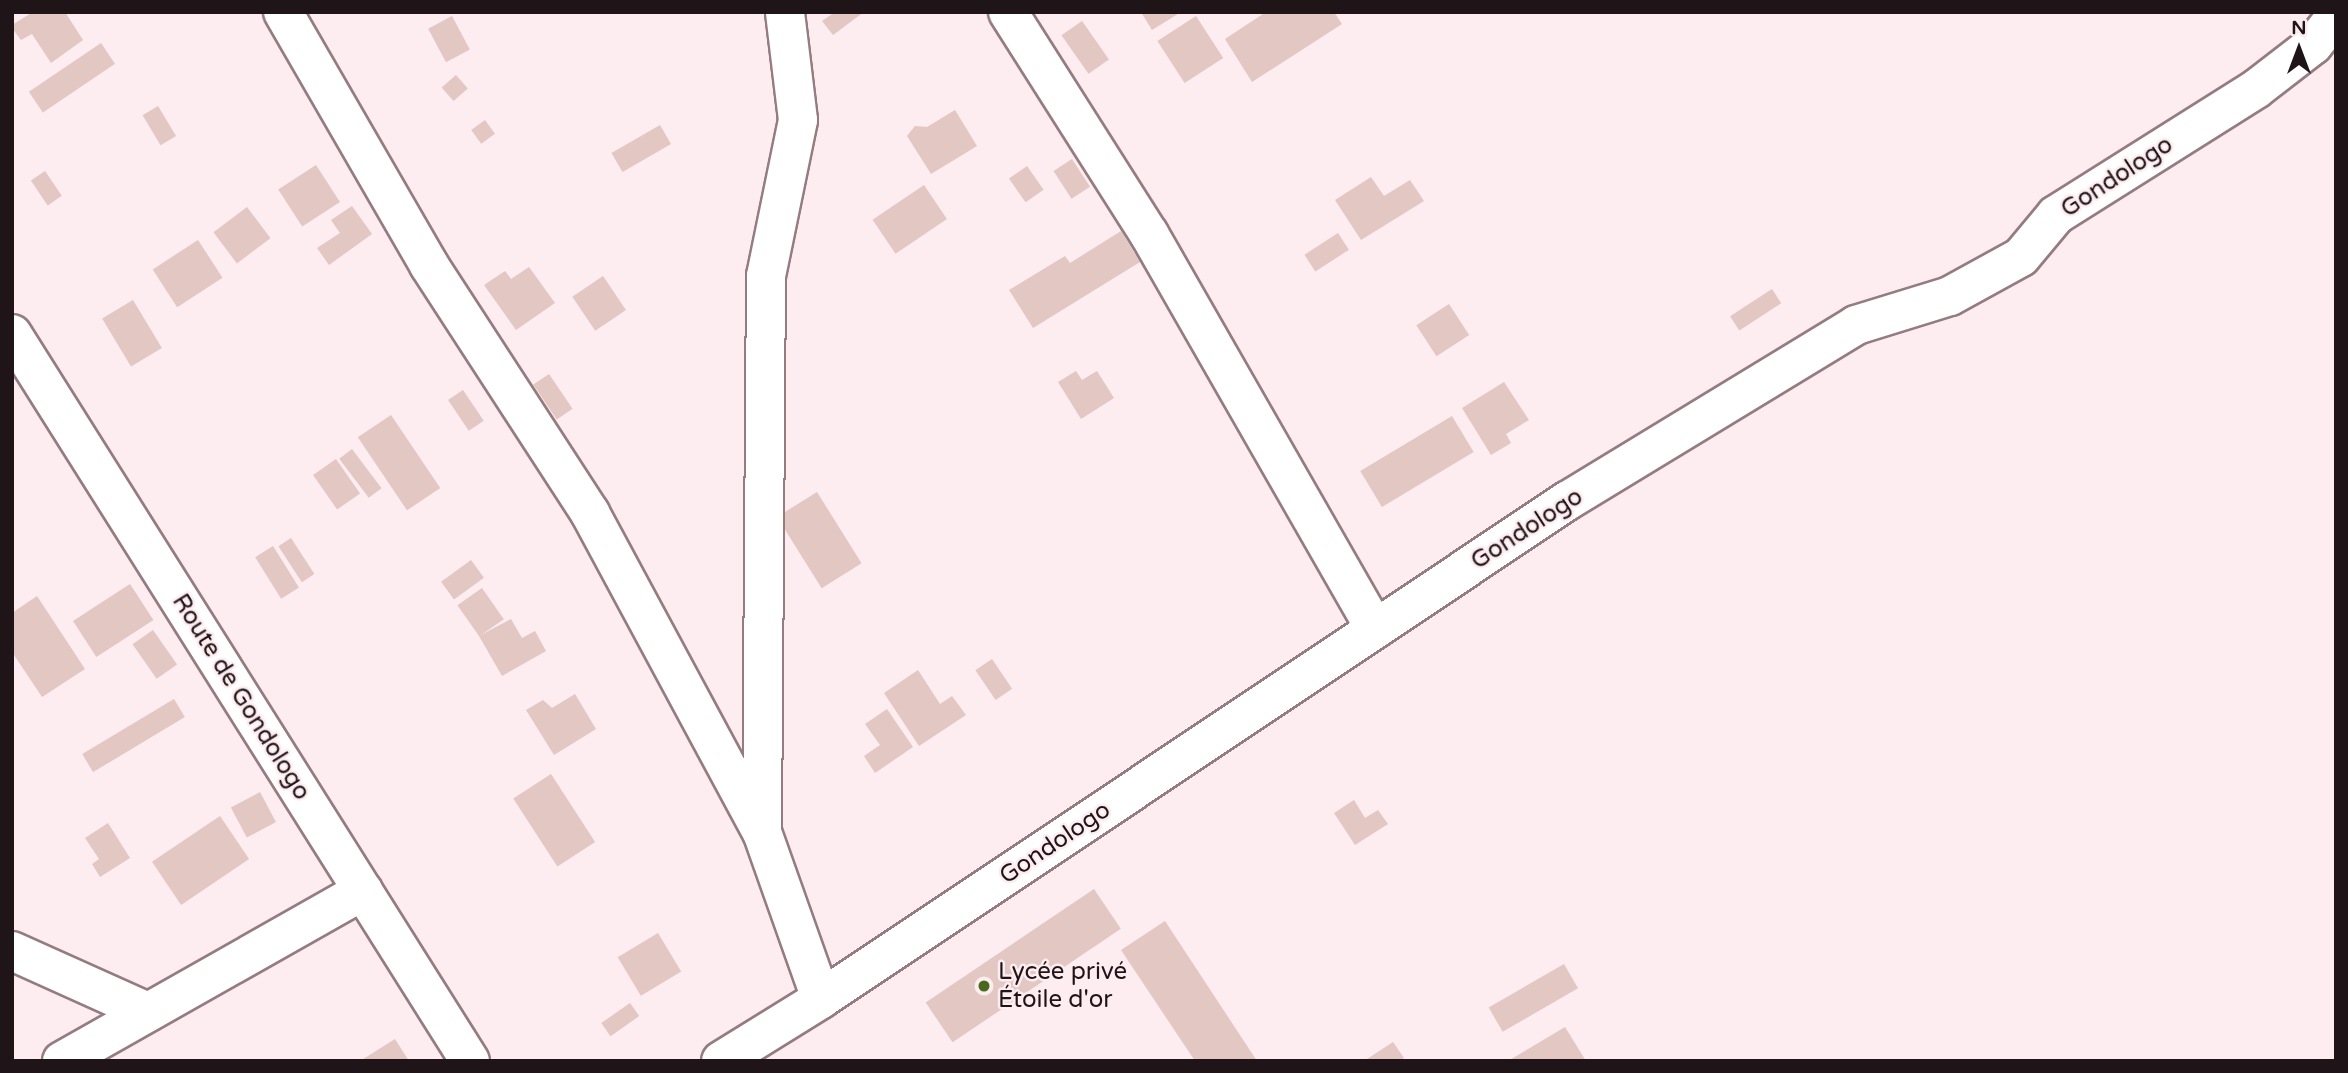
<!DOCTYPE html>
<html>
<head>
<meta charset="utf-8">
<style>
  body { margin:0 }
  #map { position:relative; width:2348px; height:1073px; overflow:hidden; background:#fdecf0; font-family:"Varela Round",sans-serif }
  div>[style] { position:absolute }
  .building>* { inset:0; background:#e2c7c3; transform-origin:0 0 }
  .roads { filter:drop-shadow(2px 0 #947c81) drop-shadow(-2px 0 #947c81) drop-shadow(0 2px #947c81) drop-shadow(0 -2px #947c81) }
  .minor>* { height:38px; margin:-19px; padding:0 19px; transform-origin:19px; border-radius:19px; background:#fff }
  .tertiary>* { height:38px; margin:-19px; padding:0 19px; transform-origin:19px; border-radius:19px; background:#fff }
  .dots>* { width:19px; height:19px; translate:-50% -50%; box-sizing:border-box; border:4px solid #fdecf0; border-radius:50% }
  span { translate:-50% -50%; white-space:nowrap; text-align:center; line-height:1.15; -webkit-text-stroke:5px #fdecf0; paint-order:stroke }
  .street-label { font-size:24px; color:#1f1518 }
  .poi-label { font-size:24px; color:#1f1518 }
  .left { translate:0 -50%; text-align:left }
  .frame { position:absolute; inset:0; border:14px solid #1f1518; pointer-events:none }
  .north { position:absolute; left:2264px; top:14px; width:70px; height:70px; -webkit-text-stroke:5px #fdecf0; paint-order:stroke; rotate:0deg; font-size:19px; font-weight:700; line-height:28px; text-align:center; color:#1f1518 }
  .north::after { content:''; display:block; margin:auto; width:24px; height:32px; background:#1f1518; clip-path:polygon(50% 0,100% 100%,50% 72%,0 100%) }
</style>
</head>
<body>
<div id="map">
  <div class="building">
    <div style="clip-path:polygon(33px 12px,65px 12px,83px 40px,51px 63px,32px 34px,21px 40px,12px 28px,12px 25px)"></div>
    <div style="clip-path:polygon(835px 12px,864px 12px,833px 35px,822px 21px)"></div>
    <div style="clip-path:polygon(1141px 12px,1181px 12px,1152px 30px)"></div>
    <div style="clip-path:polygon(1266px 12px,1334px 12px,1342px 24px,1252px 82px,1225px 39px)"></div>
    <div style="left:452px;top:16px;width:38px;height:27px;rotate:62deg"></div>
    <div style="left:1196px;top:16px;width:50px;height:46px;rotate:57deg"></div>
    <div style="left:1082px;top:21px;width:47px;height:25px;rotate:55deg"></div>
    <div style="left:101px;top:43px;width:25px;height:87px;rotate:56deg"></div>
    <div style="left:456px;top:75px;width:18px;height:19px;rotate:49deg"></div>
    <div style="left:158px;top:106px;width:35px;height:18px;rotate:59deg"></div>
    <div style="clip-path:polygon(955px 110px,977px 146px,931px 174px,907px 136px,915px 126px,927px 127px)"></div>
    <div style="left:485px;top:120px;width:17px;height:17px;rotate:54deg"></div>
    <div style="left:660px;top:125px;width:22px;height:56px;rotate:60deg"></div>
    <div style="left:1072px;top:159px;width:33px;height:22px;rotate:57deg"></div>
    <div style="left:316px;top:165px;width:44px;height:45px;rotate:57deg"></div>
    <div style="left:1027px;top:166px;width:29px;height:22px;rotate:55deg"></div>
    <div style="left:45px;top:171px;width:30px;height:17px;rotate:56deg"></div>
    <div style="clip-path:polygon(1371px 177px,1384px 196px,1410px 180px,1424px 201px,1361px 240px,1335px 200px)"></div>
    <div style="left:924px;top:185px;width:41px;height:62px;rotate:56deg"></div>
    <div style="clip-path:polygon(352px 206px,372px 234px,329px 265px,317px 248px,340px 233px,331px 220px)"></div>
    <div style="left:247px;top:207px;width:39px;height:42px;rotate:53deg"></div>
    <div style="clip-path:polygon(1121px 231px,1140px 262px,1033px 328px,1009px 290px,1065px 256px,1070px 263px)"></div>
    <div style="left:1338px;top:233px;width:20px;height:40px;rotate:57deg"></div>
    <div style="left:198px;top:240px;width:45px;height:54px;rotate:57deg"></div>
    <div style="clip-path:polygon(529px 267px,555px 303px,516px 330px,484px 285px,505px 271px,511px 279px)"></div>
    <div style="left:603px;top:276px;width:41px;height:37px;rotate:56deg"></div>
    <div style="left:1772px;top:289px;width:17px;height:50px;rotate:57deg"></div>
    <div style="left:133px;top:300px;width:56px;height:36px;rotate:59deg"></div>
    <div style="left:1449px;top:304px;width:37px;height:39px;rotate:57deg"></div>
    <div style="clip-path:polygon(1076px 371px,1082px 380px,1097px 371px,1114px 398px,1081px 419px,1058px 382px)"></div>
    <div style="left:549px;top:374px;width:42px;height:19px;rotate:56deg"></div>
    <div style="clip-path:polygon(1504px 382px,1529px 420px,1506px 434px,1511px 443px,1491px 455px,1462px 408px)"></div>
    <div style="left:463px;top:390px;width:37px;height:18px;rotate:56deg"></div>
    <div style="left:391px;top:415px;width:88px;height:40px;rotate:56deg"></div>
    <div style="left:1452px;top:416px;width:42px;height:107px;rotate:59deg"></div>
    <div style="left:352px;top:449px;width:49px;height:16px;rotate:53deg"></div>
    <div style="left:336px;top:459px;width:42px;height:28px;rotate:55deg"></div>
    <div style="left:817px;top:492px;width:84px;height:47px;rotate:58deg"></div>
    <div style="left:291px;top:538px;width:43px;height:15px;rotate:57deg"></div>
    <div style="left:273px;top:546px;width:49px;height:21px;rotate:58deg"></div>
    <div style="left:471px;top:560px;width:22px;height:37px;rotate:54deg"></div>
    <div style="left:130px;top:584px;width:43px;height:68px;rotate:57deg"></div>
    <div style="left:482px;top:588px;width:38px;height:30px;rotate:55deg"></div>
    <div style="clip-path:polygon(37px 596px,85px 669px,42px 697px,12px 652px,12px 613px)"></div>
    <div style="clip-path:polygon(511px 619px,522px 638px,535px 631px,546px 651px,502px 676px,479px 636px)"></div>
    <div style="left:153px;top:630px;width:42px;height:25px;rotate:55deg"></div>
    <div style="left:992px;top:659px;width:36px;height:20px;rotate:56deg"></div>
    <div style="clip-path:polygon(918px 670px,940px 704px,952px 696px,966px 715px,919px 746px,884px 693px)"></div>
    <div style="clip-path:polygon(575px 694px,596px 729px,554px 755px,526px 710px,543px 700px,552px 708px)"></div>
    <div style="left:174px;top:699px;width:21px;height:107px;rotate:59deg"></div>
    <div style="clip-path:polygon(887px 709px,913px 747px,875px 773px,864px 756px,880px 745px,865px 724px)"></div>
    <div style="left:551px;top:774px;width:81px;height:45px;rotate:57deg"></div>
    <div style="left:260px;top:792px;width:34px;height:33px;rotate:62deg"></div>
    <div style="clip-path:polygon(1354px 800px,1365px 818px,1378px 810px,1388px 824px,1355px 845px,1334px 813px)"></div>
    <div style="left:220px;top:816px;width:52px;height:82px;rotate:56deg"></div>
    <div style="clip-path:polygon(108px 823px,130px 858px,100px 877px,92px 864px,99px 859px,85px 838px)"></div>
    <div style="left:1094px;top:889px;width:48px;height:203px;rotate:56deg"></div>
    <div style="clip-path:polygon(1165px 921px,1257px 1061px,1195px 1061px,1121px 950px)"></div>
    <div style="left:658px;top:933px;width:45px;height:47px;rotate:59deg"></div>
    <div style="left:1564px;top:964px;width:28px;height:87px;rotate:60deg"></div>
    <div style="left:630px;top:1003px;width:16px;height:35px;rotate:55deg"></div>
    <div style="clip-path:polygon(1565px 1027px,1586px 1061px,1508px 1061px)"></div>
    <div style="clip-path:polygon(395px 1039px,409px 1061px,360px 1061px)"></div>
    <div style="clip-path:polygon(1393px 1042px,1404px 1058px,1399px 1061px,1364px 1061px)"></div>
  </div>
  <div class="roads">
    <div class="minor">
      <div style="left:283px;top:12px;width:292px;rotate:60deg"></div>
      <div style="left:429px;top:265px;width:296px;rotate:57deg"></div>
      <div style="left:590px;top:513px;width:362px;rotate:61.7deg"></div>
      <div style="left:762px;top:832px;width:177px;rotate:70.5deg"></div>
      <div style="left:1008px;top:12px;width:263px;rotate:57.6deg"></div>
      <div style="left:1149px;top:234px;width:455px;rotate:60.2deg"></div>
      <div style="left:762px;top:829px;width:553px;rotate:-89.59deg"></div>
      <div style="left:766px;top:276px;width:159px;rotate:-78.4deg"></div>
      <div style="left:798px;top:120px;width:109px;rotate:-96.9deg"></div>
      <div style="left:12px;top:951px;width:149px;rotate:24.2deg"></div>
      <div style="left:62px;top:1061px;width:346px;rotate:-29.5deg"></div>
      <div style="left:721px;top:1061px;width:118px;rotate:-31.8deg"></div>
      <div style="left:821px;top:999px;width:897px;rotate:-33.73deg"></div>
      <div style="left:1567px;top:501px;width:338px;rotate:-31.3deg"></div>
      <div style="left:1856px;top:325px;width:98px;rotate:-17.1deg"></div>
      <div style="left:1950px;top:296px;width:81px;rotate:-28.8deg"></div>
      <div style="left:2021px;top:257px;width:55px;rotate:-50.2deg"></div>
      <div style="left:2056px;top:215px;width:236px;rotate:-32.2deg"></div>
      <div style="left:2256px;top:89px;width:72px;rotate:-37.7deg"></div>
      <div style="left:2313px;top:45px;width:36px;rotate:-51deg"></div>
    </div>
    <div class="tertiary">
      <div style="left:12px;top:334px;width:859px;rotate:57.79deg"></div>
    </div>
  </div>
  <div class="dots">
    <div style="left:984px;top:986px;background:#49681d"></div>
  </div>
  <div class="street-label">
    <span style="left:2117px;top:177px;rotate:-33deg">Gondologo</span>
    <span style="left:1527px;top:529px;rotate:-33deg">Gondologo</span>
    <span style="left:241px;top:697px;rotate:58deg">Route de Gondologo</span>
    <span style="left:1055px;top:843px;rotate:-34deg">Gondologo</span>
  </div>
  <div class="poi-label">
    <span class="left" style="left:998px;top:986px">Lycée privé<br>Étoile d'or</span>
  </div>
  <div class="frame"></div>
  <div class="north">N</div>
</div>
</body>
</html>
